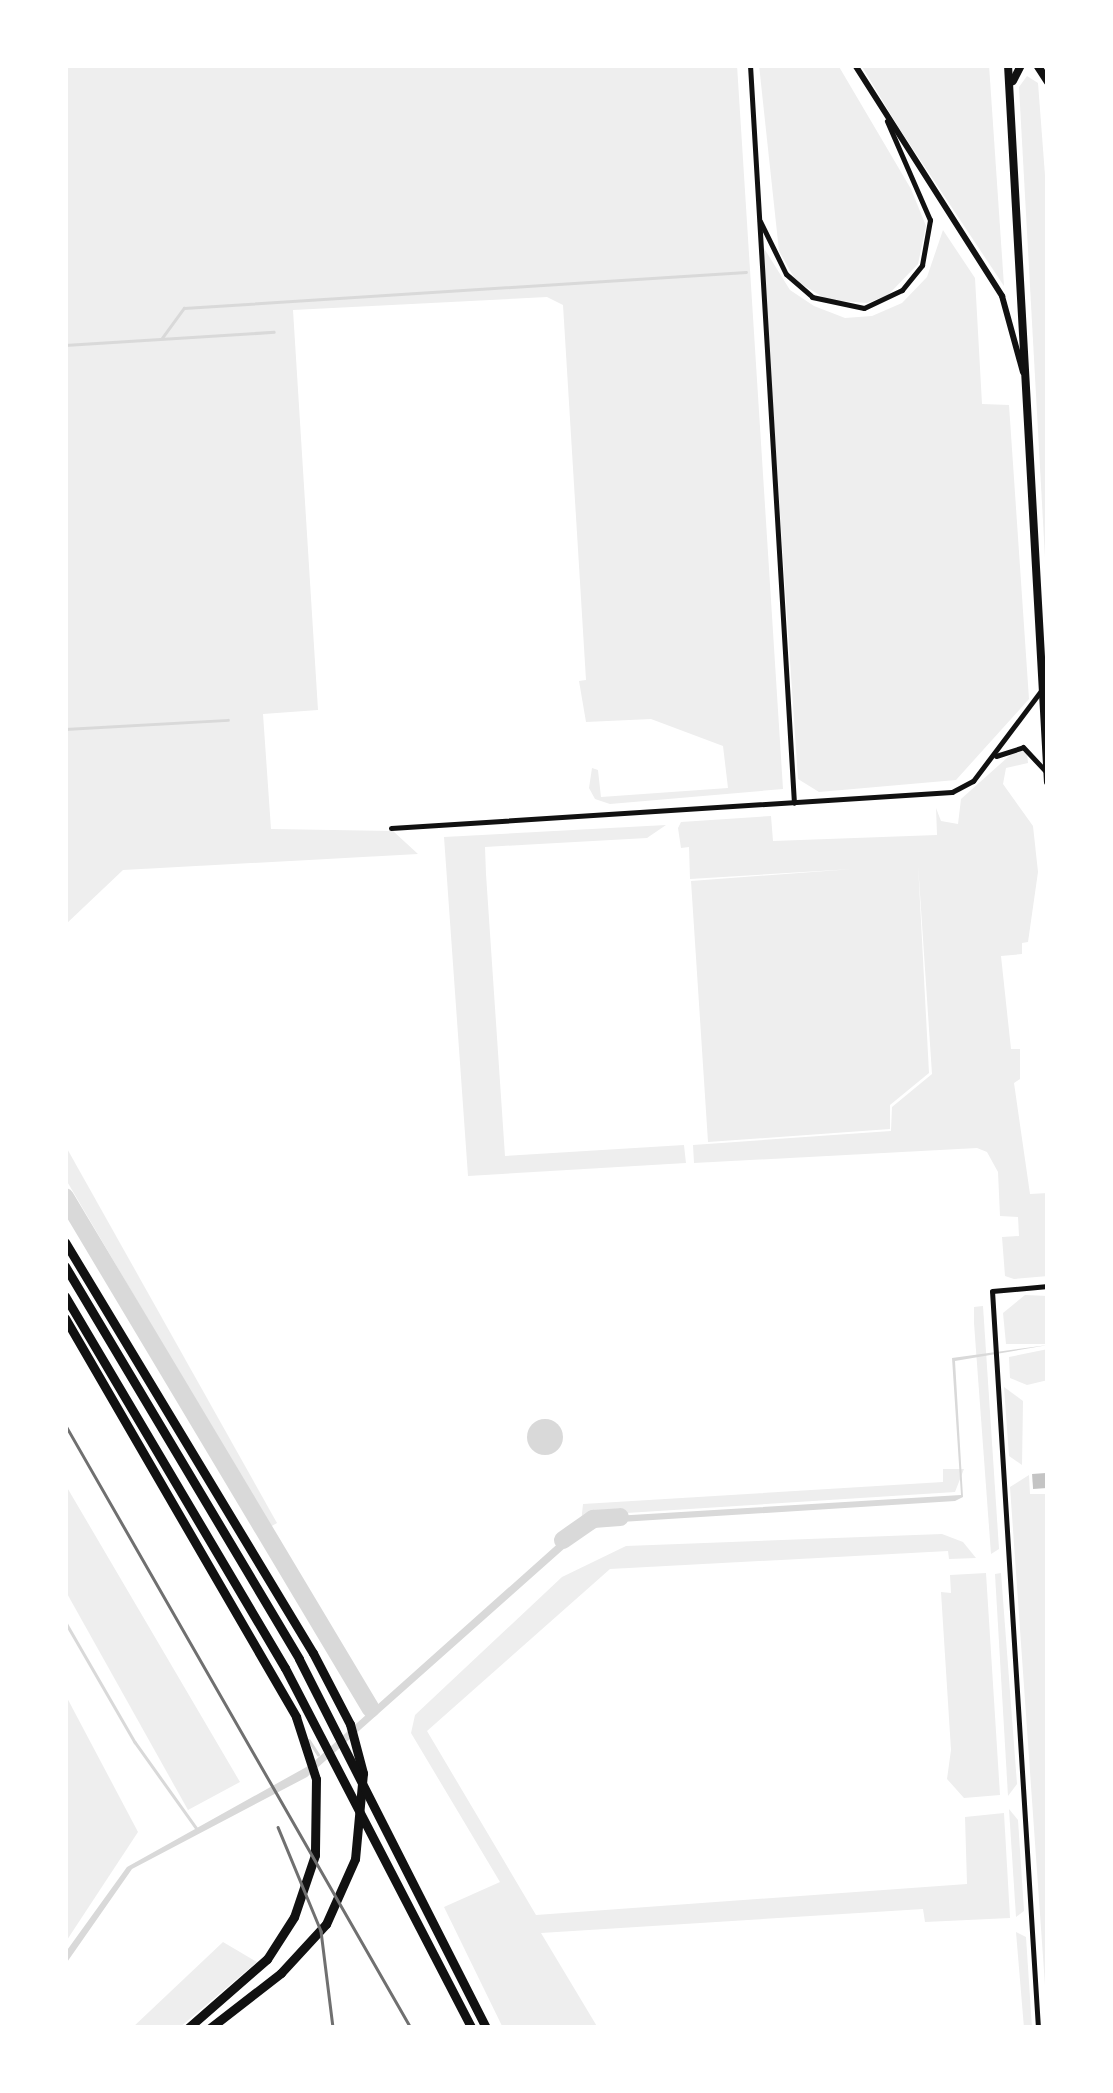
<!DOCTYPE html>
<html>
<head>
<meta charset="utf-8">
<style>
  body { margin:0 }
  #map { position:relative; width:1113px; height:2093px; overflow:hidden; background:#fff; font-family:Mulish,sans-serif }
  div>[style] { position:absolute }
  .green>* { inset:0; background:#eee }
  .water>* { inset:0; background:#d9d9d9 }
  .round { border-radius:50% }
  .stream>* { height:2.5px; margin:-1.25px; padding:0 1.25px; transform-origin:1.25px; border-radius:1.25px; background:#d9d9d9 }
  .river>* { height:18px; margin:-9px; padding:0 9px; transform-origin:9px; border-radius:9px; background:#d9d9d9 }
  .building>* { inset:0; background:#c4c4c4; transform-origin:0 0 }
  .minor>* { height:5px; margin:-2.5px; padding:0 2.5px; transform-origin:2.5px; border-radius:2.5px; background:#111 }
  .secondary>* { height:6px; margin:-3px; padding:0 3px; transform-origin:3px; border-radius:3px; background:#111 }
  .trunk>* { height:8px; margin:-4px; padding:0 4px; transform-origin:4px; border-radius:4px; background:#111 }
  .motorway>* { height:9px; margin:-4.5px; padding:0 4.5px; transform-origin:4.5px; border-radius:4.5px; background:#111 }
  .rail>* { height:2.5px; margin:-1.25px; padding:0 1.25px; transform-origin:1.25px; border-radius:1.25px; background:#707070 }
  span { translate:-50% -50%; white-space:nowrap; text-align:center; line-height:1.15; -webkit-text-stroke:10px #fff; paint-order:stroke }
  .frame { position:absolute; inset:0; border:68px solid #fff; pointer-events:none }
</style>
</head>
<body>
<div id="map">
  <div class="green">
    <div style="clip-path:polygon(65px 65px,737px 65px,783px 789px,610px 804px,595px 799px,589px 788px,592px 768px,598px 770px,601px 797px,728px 788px,723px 746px,651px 719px,586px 722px,579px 681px,586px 680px,563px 305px,547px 297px,293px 310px,318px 710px,263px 714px,271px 829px,393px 831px,418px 854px,123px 870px,65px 925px)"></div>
    <div style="clip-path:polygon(759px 65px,838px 65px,911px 189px,926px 226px,918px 264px,888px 295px,867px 303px,828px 300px,796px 281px,779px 251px)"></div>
    <div style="clip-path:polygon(861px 65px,989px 65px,1004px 286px,899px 128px)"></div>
    <div style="clip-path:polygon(1027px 76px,1038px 83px,1048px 215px,1048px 612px,1019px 87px)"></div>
    <div style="clip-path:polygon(943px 230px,975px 278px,982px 404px,1009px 405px,1029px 699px,956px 780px,819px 792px,798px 779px,762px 245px,790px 290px,814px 306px,845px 318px,872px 316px,902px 303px,927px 277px)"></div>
    <div style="clip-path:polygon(1017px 749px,1027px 753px,1028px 763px,1006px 768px,1003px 784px,1033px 826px,1038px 872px,1028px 942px,1022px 943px,1022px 954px,1001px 956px,1011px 1049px,1020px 1049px,1020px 1079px,1014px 1083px,1030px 1194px,1048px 1193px,1048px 1276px,1014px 1279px,1005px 1276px,1002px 1237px,1019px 1236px,1018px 1217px,1000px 1216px,998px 1172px,987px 1152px,977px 1148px,694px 1163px,693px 1145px,891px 1131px,892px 1107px,932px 1074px,918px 864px,929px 1073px,890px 1105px,890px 1129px,708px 1142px,691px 881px,853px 869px,690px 879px,689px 847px,681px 848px,678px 828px,681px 822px,771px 816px,773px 841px,937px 835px,936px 808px,941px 821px,958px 824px,961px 799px)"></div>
    <div style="clip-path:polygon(666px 825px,647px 838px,485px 847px,486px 874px,505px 1156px,684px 1145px,686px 1163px,468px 1176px,444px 837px)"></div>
    <div style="clip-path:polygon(65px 1145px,277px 1523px,270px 1527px,65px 1178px)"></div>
    <div style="clip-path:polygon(1025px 1295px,1048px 1296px,1048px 1344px,1006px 1344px,1003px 1313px)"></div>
    <div style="clip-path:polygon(983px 1306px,999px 1549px,991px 1554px,974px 1323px,974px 1307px)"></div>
    <div style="clip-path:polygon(1048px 1349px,1048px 1380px,1027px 1385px,1010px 1378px,1009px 1357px)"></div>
    <div style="clip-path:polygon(1004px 1387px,1023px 1401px,1022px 1465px,1009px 1456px)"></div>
    <div style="clip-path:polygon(943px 1469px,964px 1469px,955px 1492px,595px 1515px,581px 1523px,583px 1504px,943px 1482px)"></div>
    <div style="clip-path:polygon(1029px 1475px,1030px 1494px,1048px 1494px,1048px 2028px,1010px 1487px)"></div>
    <div style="clip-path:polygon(65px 1484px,240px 1782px,188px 1810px,65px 1590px)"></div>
    <div style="clip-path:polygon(942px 1534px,963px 1542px,976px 1558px,949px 1559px,948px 1551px,610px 1569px,427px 1731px,536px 1915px,967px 1884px,965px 1817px,1004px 1813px,1010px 1918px,925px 1922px,923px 1909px,541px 1933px,598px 2028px,503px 2028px,444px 1907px,500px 1882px,411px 1733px,415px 1715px,562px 1577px,626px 1546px)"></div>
    <div style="clip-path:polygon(986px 1573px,1000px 1795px,964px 1798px,947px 1779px,951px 1750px,941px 1592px,951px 1593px,950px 1575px)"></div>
    <div style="clip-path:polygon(1001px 1573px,1017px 1784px,1008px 1796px,995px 1574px)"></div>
    <div style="clip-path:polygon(65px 1694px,138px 1832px,65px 1943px)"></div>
    <div style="clip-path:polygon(1009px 1809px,1018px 1820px,1024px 1911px,1016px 1917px)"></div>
    <div style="clip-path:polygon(1016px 1932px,1026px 1937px,1032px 2028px,1024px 2028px)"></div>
    <div style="clip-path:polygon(223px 1942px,257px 1962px,179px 2028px,132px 2028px)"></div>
  </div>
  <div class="water">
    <div style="clip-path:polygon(1048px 1345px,955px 1361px,963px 1497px,955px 1501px,605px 1523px,575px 1539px,307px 1777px,132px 1869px,65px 1965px,65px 1953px,127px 1867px,310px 1765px,572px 1531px,598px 1517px,961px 1495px,952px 1358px)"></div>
    <div class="round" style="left:527px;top:1419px;width:36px;height:36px"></div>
  </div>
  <div class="stream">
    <div style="left:162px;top:338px;width:37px;rotate:-54deg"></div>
    <div style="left:184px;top:308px;width:563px;rotate:-3.67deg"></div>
    <div style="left:65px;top:345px;width:209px;rotate:-3.6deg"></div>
    <div style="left:65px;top:729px;width:163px;rotate:-3.2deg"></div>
    <div style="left:65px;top:1621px;width:140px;rotate:60deg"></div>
    <div style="left:135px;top:1742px;width:107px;rotate:54.5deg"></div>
    <div style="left:309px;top:1740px;width:17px;rotate:57deg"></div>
  </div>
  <div class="river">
    <div style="left:65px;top:1197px;width:596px;rotate:59.14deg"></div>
    <div style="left:563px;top:1540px;width:37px;rotate:-35deg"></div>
    <div style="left:593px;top:1519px;width:27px;rotate:-4deg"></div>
  </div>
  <div class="building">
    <div style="left:1046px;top:1473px;width:15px;height:14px;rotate:86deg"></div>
  </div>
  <div class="minor">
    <div style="left:750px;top:65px;width:739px;rotate:86.59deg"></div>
    <div style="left:760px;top:221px;width:59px;rotate:63.9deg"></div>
    <div style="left:786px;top:274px;width:35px;rotate:41deg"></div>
    <div style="left:812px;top:297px;width:53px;rotate:11.9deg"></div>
    <div style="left:864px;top:308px;width:42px;rotate:-25.3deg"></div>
    <div style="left:902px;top:290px;width:32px;rotate:-51deg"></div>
    <div style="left:922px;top:265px;width:46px;rotate:-79.9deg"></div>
    <div style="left:930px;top:220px;width:108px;rotate:-113.5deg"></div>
    <div style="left:996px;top:756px;width:28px;rotate:-18deg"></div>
    <div style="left:1023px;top:747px;width:33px;rotate:47deg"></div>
    <div style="left:391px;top:828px;width:562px;rotate:-3.67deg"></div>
    <div style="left:952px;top:792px;width:24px;rotate:-28deg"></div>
    <div style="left:973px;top:781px;width:116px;rotate:-53deg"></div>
    <div style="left:1038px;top:2028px;width:738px;rotate:-93.57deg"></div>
    <div style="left:992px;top:1291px;width:56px;rotate:-5.1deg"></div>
  </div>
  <div class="secondary">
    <div style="left:855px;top:65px;width:274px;rotate:57.5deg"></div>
    <div style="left:1002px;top:296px;width:79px;rotate:74.6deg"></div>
  </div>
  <div class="trunk">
    <div style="left:1008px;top:65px;width:718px;rotate:86.81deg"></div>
    <div style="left:1037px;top:65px;width:20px;rotate:57deg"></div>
    <div style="left:1013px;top:81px;width:18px;rotate:-63deg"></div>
  </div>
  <div class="motorway">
    <div style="left:65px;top:1242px;width:480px;rotate:58.9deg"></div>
    <div style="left:313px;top:1653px;width:80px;rotate:62.5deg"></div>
    <div style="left:350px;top:1724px;width:51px;rotate:75.1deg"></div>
    <div style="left:363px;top:1773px;width:86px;rotate:95.3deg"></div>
    <div style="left:355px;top:1859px;width:71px;rotate:114deg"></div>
    <div style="left:326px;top:1924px;width:67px;rotate:132.6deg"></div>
    <div style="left:281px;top:1973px;width:90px;rotate:142.2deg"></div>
    <div style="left:65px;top:1266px;width:457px;rotate:59.2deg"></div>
    <div style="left:299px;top:1659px;width:414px;rotate:63.1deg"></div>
    <div style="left:65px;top:1296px;width:432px;rotate:59.4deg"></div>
    <div style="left:285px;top:1668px;width:406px;rotate:62.6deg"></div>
    <div style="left:65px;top:1318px;width:461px;rotate:59.9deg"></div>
    <div style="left:296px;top:1717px;width:65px;rotate:72.1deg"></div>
    <div style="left:316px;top:1779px;width:76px;rotate:90.8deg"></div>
    <div style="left:315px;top:1855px;width:65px;rotate:108.7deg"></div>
    <div style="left:294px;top:1917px;width:50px;rotate:122.7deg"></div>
    <div style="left:267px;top:1959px;width:105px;rotate:138.9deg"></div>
  </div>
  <div class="rail">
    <div style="left:65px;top:1424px;width:696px;rotate:60.19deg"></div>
    <div style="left:278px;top:1827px;width:113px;rotate:67.5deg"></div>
    <div style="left:321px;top:1931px;width:98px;rotate:82.9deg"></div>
  </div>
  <div class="frame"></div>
</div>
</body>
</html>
